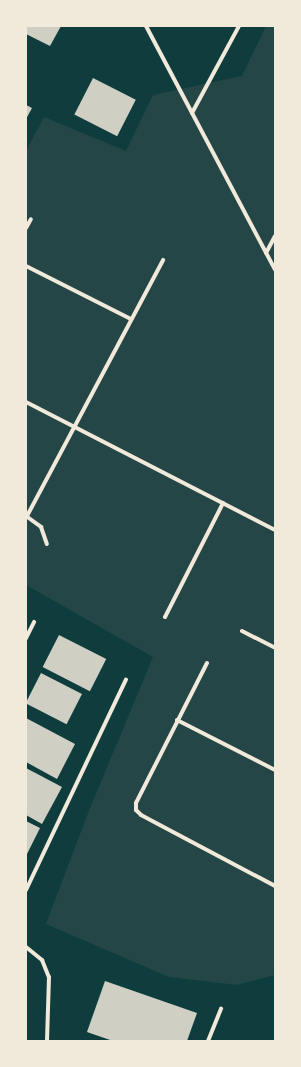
<!DOCTYPE html>
<html>
<head>
<meta charset="utf-8">
<style>
  body { margin:0 }
  #map { position:relative; width:301px; height:1067px; overflow:hidden; background:#0f3d3e; font-family:Figtree,sans-serif }
  div>[style] { position:absolute }
  .green>* { inset:0; background:#244646 }
  .building>* { inset:0; background:#cfcfc3; transform-origin:0 0 }
  .minor>* { height:4px; margin:-2px; padding:0 2px; transform-origin:2px; border-radius:2px; background:#f1e9da }
  span { translate:-50% -50%; white-space:nowrap; text-align:center; line-height:1.15; -webkit-text-stroke:3px #f1e9da; paint-order:stroke }
  .frame { position:absolute; inset:0; border:27px solid #f1e9da; pointer-events:none }
</style>
</head>
<body>
<div id="map">
  <div class="green">
    <div style="clip-path:polygon(266px 26px,275px 26px,275px 975px,237px 985px,169px 977px,46px 924px,88px 813px,153px 657px,26px 585px,26px 151px,44px 117px,126px 151px,153px 95px,242px 76px)"></div>
  </div>
  <div class="building">
    <div style="clip-path:polygon(26px 26px,61px 26px,50px 46px,26px 34px)"></div>
    <div style="left:93px;top:78px;width:48px;height:41px;rotate:27deg"></div>
    <div style="clip-path:polygon(26px 105px,32px 108px,26px 119px)"></div>
    <div style="left:59px;top:635px;width:53px;height:36px;rotate:27deg"></div>
    <div style="left:41px;top:673px;width:46px;height:34px;rotate:27deg"></div>
    <div style="clip-path:polygon(26px 718px,75px 744px,57px 779px,26px 762px)"></div>
    <div style="clip-path:polygon(26px 768px,62px 787px,42px 824px,26px 815px)"></div>
    <div style="clip-path:polygon(26px 821px,40px 828px,26px 856px)"></div>
    <div style="clip-path:polygon(105px 981px,197px 1013px,187px 1041px,113px 1041px,87px 1032px)"></div>
  </div>
  <div class="minor">
    <div style="left:146px;top:26px;width:276px;rotate:62.1deg"></div>
    <div style="left:192px;top:113px;width:99px;rotate:-61.6deg"></div>
    <div style="left:26px;top:228px;width:10px;rotate:-61deg"></div>
    <div style="left:266px;top:253px;width:19px;rotate:-62deg"></div>
    <div style="left:26px;top:266px;width:118px;rotate:26.8deg"></div>
    <div style="left:26px;top:402px;width:280px;rotate:27.2deg"></div>
    <div style="left:26px;top:516px;width:19px;rotate:36deg"></div>
    <div style="left:41px;top:527px;width:18px;rotate:71deg"></div>
    <div style="left:27px;top:516px;width:290px;rotate:-62deg"></div>
    <div style="left:165px;top:617px;width:128px;rotate:-63deg"></div>
    <div style="left:242px;top:631px;width:37px;rotate:27deg"></div>
    <div style="left:26px;top:638px;width:18px;rotate:-63deg"></div>
    <div style="left:207px;top:663px;width:157px;rotate:116.9deg"></div>
    <div style="left:136px;top:803px;width:7px;rotate:90deg"></div>
    <div style="left:136px;top:810px;width:7px;rotate:45deg"></div>
    <div style="left:141px;top:815px;width:152px;rotate:27.9deg"></div>
    <div style="left:177px;top:720px;width:110px;rotate:27deg"></div>
    <div style="left:26px;top:890px;width:233px;rotate:-64.6deg"></div>
    <div style="left:26px;top:947px;width:21px;rotate:39deg"></div>
    <div style="left:42px;top:960px;width:18px;rotate:68deg"></div>
    <div style="left:49px;top:977px;width:64px;rotate:91.8deg"></div>
    <div style="left:208px;top:1041px;width:35px;rotate:-68deg"></div>
  </div>
  <div class="frame"></div>
</div>
</body>
</html>
